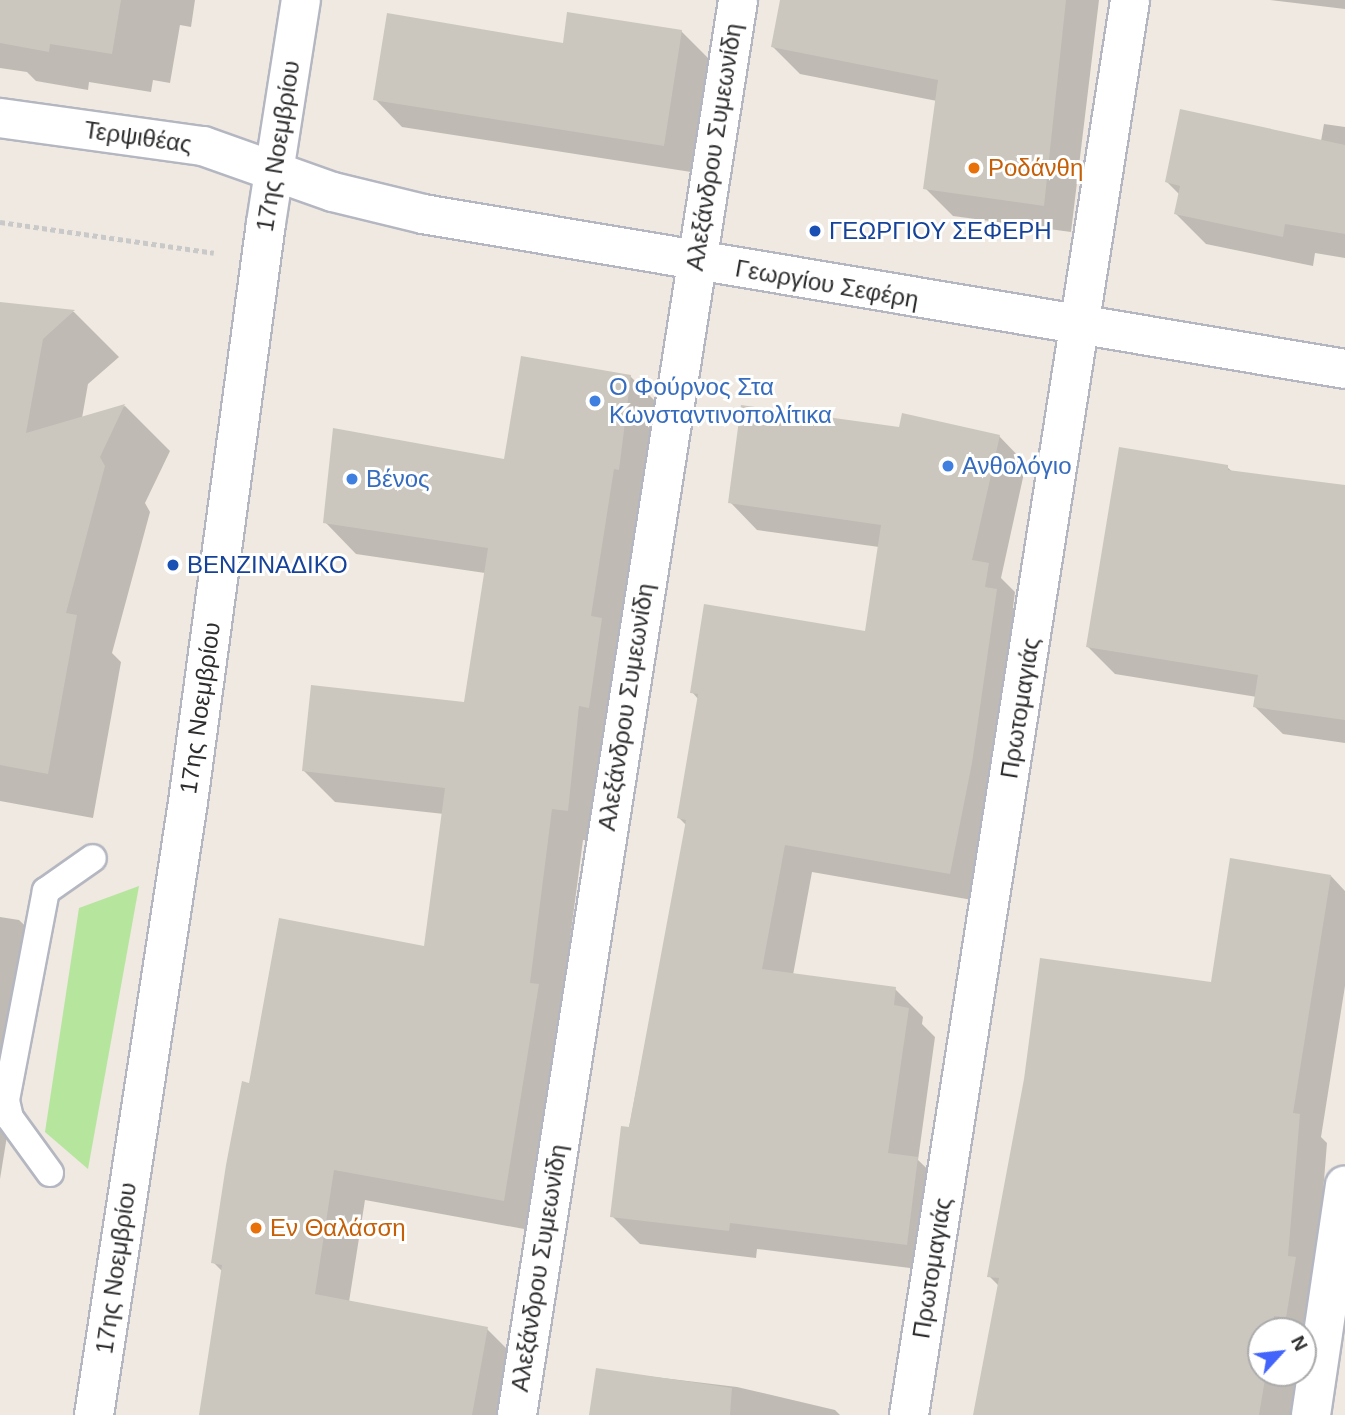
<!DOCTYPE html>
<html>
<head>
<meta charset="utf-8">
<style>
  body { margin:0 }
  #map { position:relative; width:1345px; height:1415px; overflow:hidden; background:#efe9e1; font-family:Helvetica,sans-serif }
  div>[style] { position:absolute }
  .green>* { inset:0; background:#b6e59e }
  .shadow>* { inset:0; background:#0003 }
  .building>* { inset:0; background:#cbc7bf }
  .path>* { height:4.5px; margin-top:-2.25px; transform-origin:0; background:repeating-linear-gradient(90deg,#c9c9c9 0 5px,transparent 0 8.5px) }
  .roads { filter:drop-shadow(2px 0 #b4b7c1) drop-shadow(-2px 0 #b4b7c1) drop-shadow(0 2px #b4b7c1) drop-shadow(0 -2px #b4b7c1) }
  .service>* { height:26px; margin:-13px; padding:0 13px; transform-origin:13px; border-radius:13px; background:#fff }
  .minor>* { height:38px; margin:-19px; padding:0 19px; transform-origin:19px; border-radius:19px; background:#fff }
  .tertiary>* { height:38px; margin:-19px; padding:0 19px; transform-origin:19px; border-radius:19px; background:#fff }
  .dots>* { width:19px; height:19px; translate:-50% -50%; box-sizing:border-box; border:4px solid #fff; border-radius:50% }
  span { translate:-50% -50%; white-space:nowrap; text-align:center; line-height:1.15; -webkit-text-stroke:6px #fff; paint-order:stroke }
  .street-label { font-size:24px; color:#2e2e2e }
  .food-label { font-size:24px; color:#c56008 }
  .left { translate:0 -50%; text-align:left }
  .transit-label { font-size:24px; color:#164399 }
  .shop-label { font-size:24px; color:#366cbe }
  .north { position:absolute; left:1247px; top:1317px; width:70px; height:70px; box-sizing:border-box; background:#fff; border:2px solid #ababab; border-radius:50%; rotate:63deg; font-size:19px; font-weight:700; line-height:28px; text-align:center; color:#2e2e2e }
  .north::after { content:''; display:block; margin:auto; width:24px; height:32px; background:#4264fb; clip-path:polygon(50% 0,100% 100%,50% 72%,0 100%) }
</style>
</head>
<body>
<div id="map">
  <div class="green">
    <div style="clip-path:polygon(139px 886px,88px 1169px,45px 1132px,79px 908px)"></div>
  </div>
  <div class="shadow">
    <div style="clip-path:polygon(0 0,195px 0,191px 27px,180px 25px,170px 83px,153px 80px,151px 92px,89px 82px,88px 90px,36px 81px,27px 72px,0 68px)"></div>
    <div style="clip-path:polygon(781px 0,1099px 0,1071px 232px,953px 216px,925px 188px,937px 101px,800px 74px,773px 47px)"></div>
    <div style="clip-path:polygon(1270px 0,1345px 0,1345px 9px)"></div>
    <div style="clip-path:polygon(681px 31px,709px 59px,691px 172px,402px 127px,375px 99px,564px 45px)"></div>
    <div style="clip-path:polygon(1324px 124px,1345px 127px,1345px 258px,1315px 253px,1313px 266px,1206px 244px,1176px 214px,1180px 195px,1167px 182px,1321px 141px)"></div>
    <div style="clip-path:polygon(0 303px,74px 312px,119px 357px,88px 384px,82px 418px,125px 406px,170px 451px,145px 503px,150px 512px,112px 653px,121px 662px,93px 818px,0 801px)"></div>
    <div style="clip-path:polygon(630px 376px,662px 408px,599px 841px,583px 840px,561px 1009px,569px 1017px,535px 1231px,365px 1200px,349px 1302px,487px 1329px,518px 1360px,518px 1415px,201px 1415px,222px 1271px,213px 1262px,250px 1085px,426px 948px,444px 814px,335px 802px,304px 771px,465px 704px,485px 573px,356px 554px,325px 522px,505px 461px)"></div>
    <div style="clip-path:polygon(900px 429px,999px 436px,1026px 464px,1001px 578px,1015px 592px,1013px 608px,1023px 618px,978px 901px,812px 872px,793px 975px,895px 989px,923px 1017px,922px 1024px,935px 1037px,918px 1160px,945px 1186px,934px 1271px,757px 1249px,756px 1258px,640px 1244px,612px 1216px,687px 826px,679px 818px,699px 700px,692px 692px,866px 633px,879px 547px,757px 530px,730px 502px)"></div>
    <div style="clip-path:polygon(1227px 467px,1234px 473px,1345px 487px,1345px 743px,1283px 734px,1255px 707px,1257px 697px,1115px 674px,1087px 646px)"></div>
    <div style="clip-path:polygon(1331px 876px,1345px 891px,1345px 986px,1321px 1137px,1327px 1143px,1316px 1279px,1303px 1342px,1303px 1331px,1261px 1331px,1261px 1373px,1296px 1373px,1290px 1415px,966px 1415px,975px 1415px,999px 1286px,989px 1276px,1212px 984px)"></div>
    <div style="clip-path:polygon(0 917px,19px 920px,39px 939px,0 1179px)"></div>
    <div style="clip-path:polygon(597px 1370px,737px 1387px,835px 1410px,840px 1415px,591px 1415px)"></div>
  </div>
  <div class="building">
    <div style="clip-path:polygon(0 0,121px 0,112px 54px,50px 44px,49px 52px,0 43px)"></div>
    <div style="clip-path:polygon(780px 0,1066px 0,1044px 206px,923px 189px,938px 80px,771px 47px)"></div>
    <div style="clip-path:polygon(567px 12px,682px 30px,664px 146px,373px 100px,387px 13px,563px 43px)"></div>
    <div style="clip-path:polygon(1180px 109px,1345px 145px,1345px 234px,1285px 224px,1283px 237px,1174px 214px,1180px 186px,1165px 182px)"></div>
    <div style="clip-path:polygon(0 302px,75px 310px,43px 339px,26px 433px,125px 404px,100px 457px,105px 466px,66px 613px,77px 615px,48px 774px,0 765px)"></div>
    <div style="clip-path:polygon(521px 356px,631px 375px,619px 470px,614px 469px,591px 616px,602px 618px,589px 708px,579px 706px,568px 811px,552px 809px,530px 983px,539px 984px,504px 1201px,334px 1170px,315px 1294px,488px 1327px,472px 1415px,199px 1415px,222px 1265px,211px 1263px,226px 1165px,242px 1081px,249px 1083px,279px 918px,424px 946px,445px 788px,302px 771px,311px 685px,464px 702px,488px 548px,323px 523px,333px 428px,504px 459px)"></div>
    <div style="clip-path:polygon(741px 405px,899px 427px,902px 413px,1000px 435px,972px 560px,989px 563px,985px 587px,997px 589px,972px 763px,950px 874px,785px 845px,762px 969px,896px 987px,894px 1005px,909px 1008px,888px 1153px,918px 1157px,907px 1245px,730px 1223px,729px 1231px,610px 1217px,621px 1126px,629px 1127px,686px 820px,677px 818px,698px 694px,690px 693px,704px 604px,865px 631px,881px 525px,728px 503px)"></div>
    <div style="clip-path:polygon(1119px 447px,1228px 465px,1228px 470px,1345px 485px,1345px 720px,1253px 707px,1258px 675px,1086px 647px)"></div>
    <div style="clip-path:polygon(1230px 858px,1331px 875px,1293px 1113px,1300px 1114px,1288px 1256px,1296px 1257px,1286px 1318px,1274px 1316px,1272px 1331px,1261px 1331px,1261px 1373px,1266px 1373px,1259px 1415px,973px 1415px,999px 1278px,987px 1277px,1024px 1079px,1040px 958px,1211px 982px)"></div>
    <div style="clip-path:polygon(596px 1368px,732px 1388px,730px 1415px,589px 1415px)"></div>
  </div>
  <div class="path">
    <div style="left:0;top:222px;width:216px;rotate:8.2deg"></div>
  </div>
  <div class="roads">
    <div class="service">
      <div style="left:50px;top:1173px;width:68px;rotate:-126deg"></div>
      <div style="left:10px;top:1118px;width:18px;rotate:-103deg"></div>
      <div style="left:6px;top:1100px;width:213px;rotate:-79.2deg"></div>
      <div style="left:46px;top:891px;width:57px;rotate:-35.1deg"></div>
    </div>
    <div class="minor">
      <div style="left:0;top:118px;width:205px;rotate:7.9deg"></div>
      <div style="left:203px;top:146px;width:138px;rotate:19.5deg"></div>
      <div style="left:333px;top:192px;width:93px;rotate:13.7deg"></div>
      <div style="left:423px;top:214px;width:935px;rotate:9.54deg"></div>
      <div style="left:517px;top:1415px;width:1432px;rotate:-81.12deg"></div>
      <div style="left:909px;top:1415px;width:1432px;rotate:-81.12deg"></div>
      <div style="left:1311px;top:1415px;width:232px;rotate:-81.6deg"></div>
    </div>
    <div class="tertiary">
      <div style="left:94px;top:1415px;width:620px;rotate:-81.28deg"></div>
      <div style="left:188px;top:802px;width:584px;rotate:-82.33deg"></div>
      <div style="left:266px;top:223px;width:226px;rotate:-81.1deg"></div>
    </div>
  </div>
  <div class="dots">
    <div style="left:974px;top:168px;background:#e8710a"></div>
    <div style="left:815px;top:231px;background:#1a4fb4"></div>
    <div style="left:595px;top:401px;background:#3f7fe0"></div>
    <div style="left:948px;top:466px;background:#3f7fe0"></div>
    <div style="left:352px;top:479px;background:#3f7fe0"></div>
    <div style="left:173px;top:565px;background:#1a4fb4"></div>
    <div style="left:256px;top:1228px;background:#e8710a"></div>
  </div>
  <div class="street-label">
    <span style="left:138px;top:137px;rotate:8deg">Τερψιθέας</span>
    <span style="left:278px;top:146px;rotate:-81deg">17ης Νοεμβρίου</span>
    <span style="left:714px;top:147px;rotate:-81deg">Αλεξάνδρου Συμεωνίδη</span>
    <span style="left:827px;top:284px;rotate:10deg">Γεωργίου Σεφέρη</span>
    <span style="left:626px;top:707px;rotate:-81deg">Αλεξάνδρου Συμεωνίδη</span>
    <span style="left:200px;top:708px;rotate:-82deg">17ης Νοεμβρίου</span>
    <span style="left:1020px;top:708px;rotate:-81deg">Πρωτομαγιάς</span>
    <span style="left:116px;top:1268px;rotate:-82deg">17ης Νοεμβρίου</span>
    <span style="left:539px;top:1268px;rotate:-81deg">Αλεξάνδρου Συμεωνίδη</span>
    <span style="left:932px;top:1268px;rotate:-81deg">Πρωτομαγιάς</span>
  </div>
  <div class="food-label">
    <span class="left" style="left:988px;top:168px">Ροδάνθη</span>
    <span class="left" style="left:270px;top:1228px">Εν Θαλάσση</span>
  </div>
  <div class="transit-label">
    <span class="left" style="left:829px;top:231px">ΓΕΩΡΓΙΟΥ ΣΕΦΕΡΗ</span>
    <span class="left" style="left:187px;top:565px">ΒΕΝΖΙΝΑΔΙΚΟ</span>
  </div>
  <div class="shop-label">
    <span class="left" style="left:609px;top:401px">Ο Φούρνος Στα<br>Κωνσταντινοπολίτικα</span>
    <span class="left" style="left:962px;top:466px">Ανθολόγιο</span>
    <span class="left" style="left:366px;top:479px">Βένος</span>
  </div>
  <div class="north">N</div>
</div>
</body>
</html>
